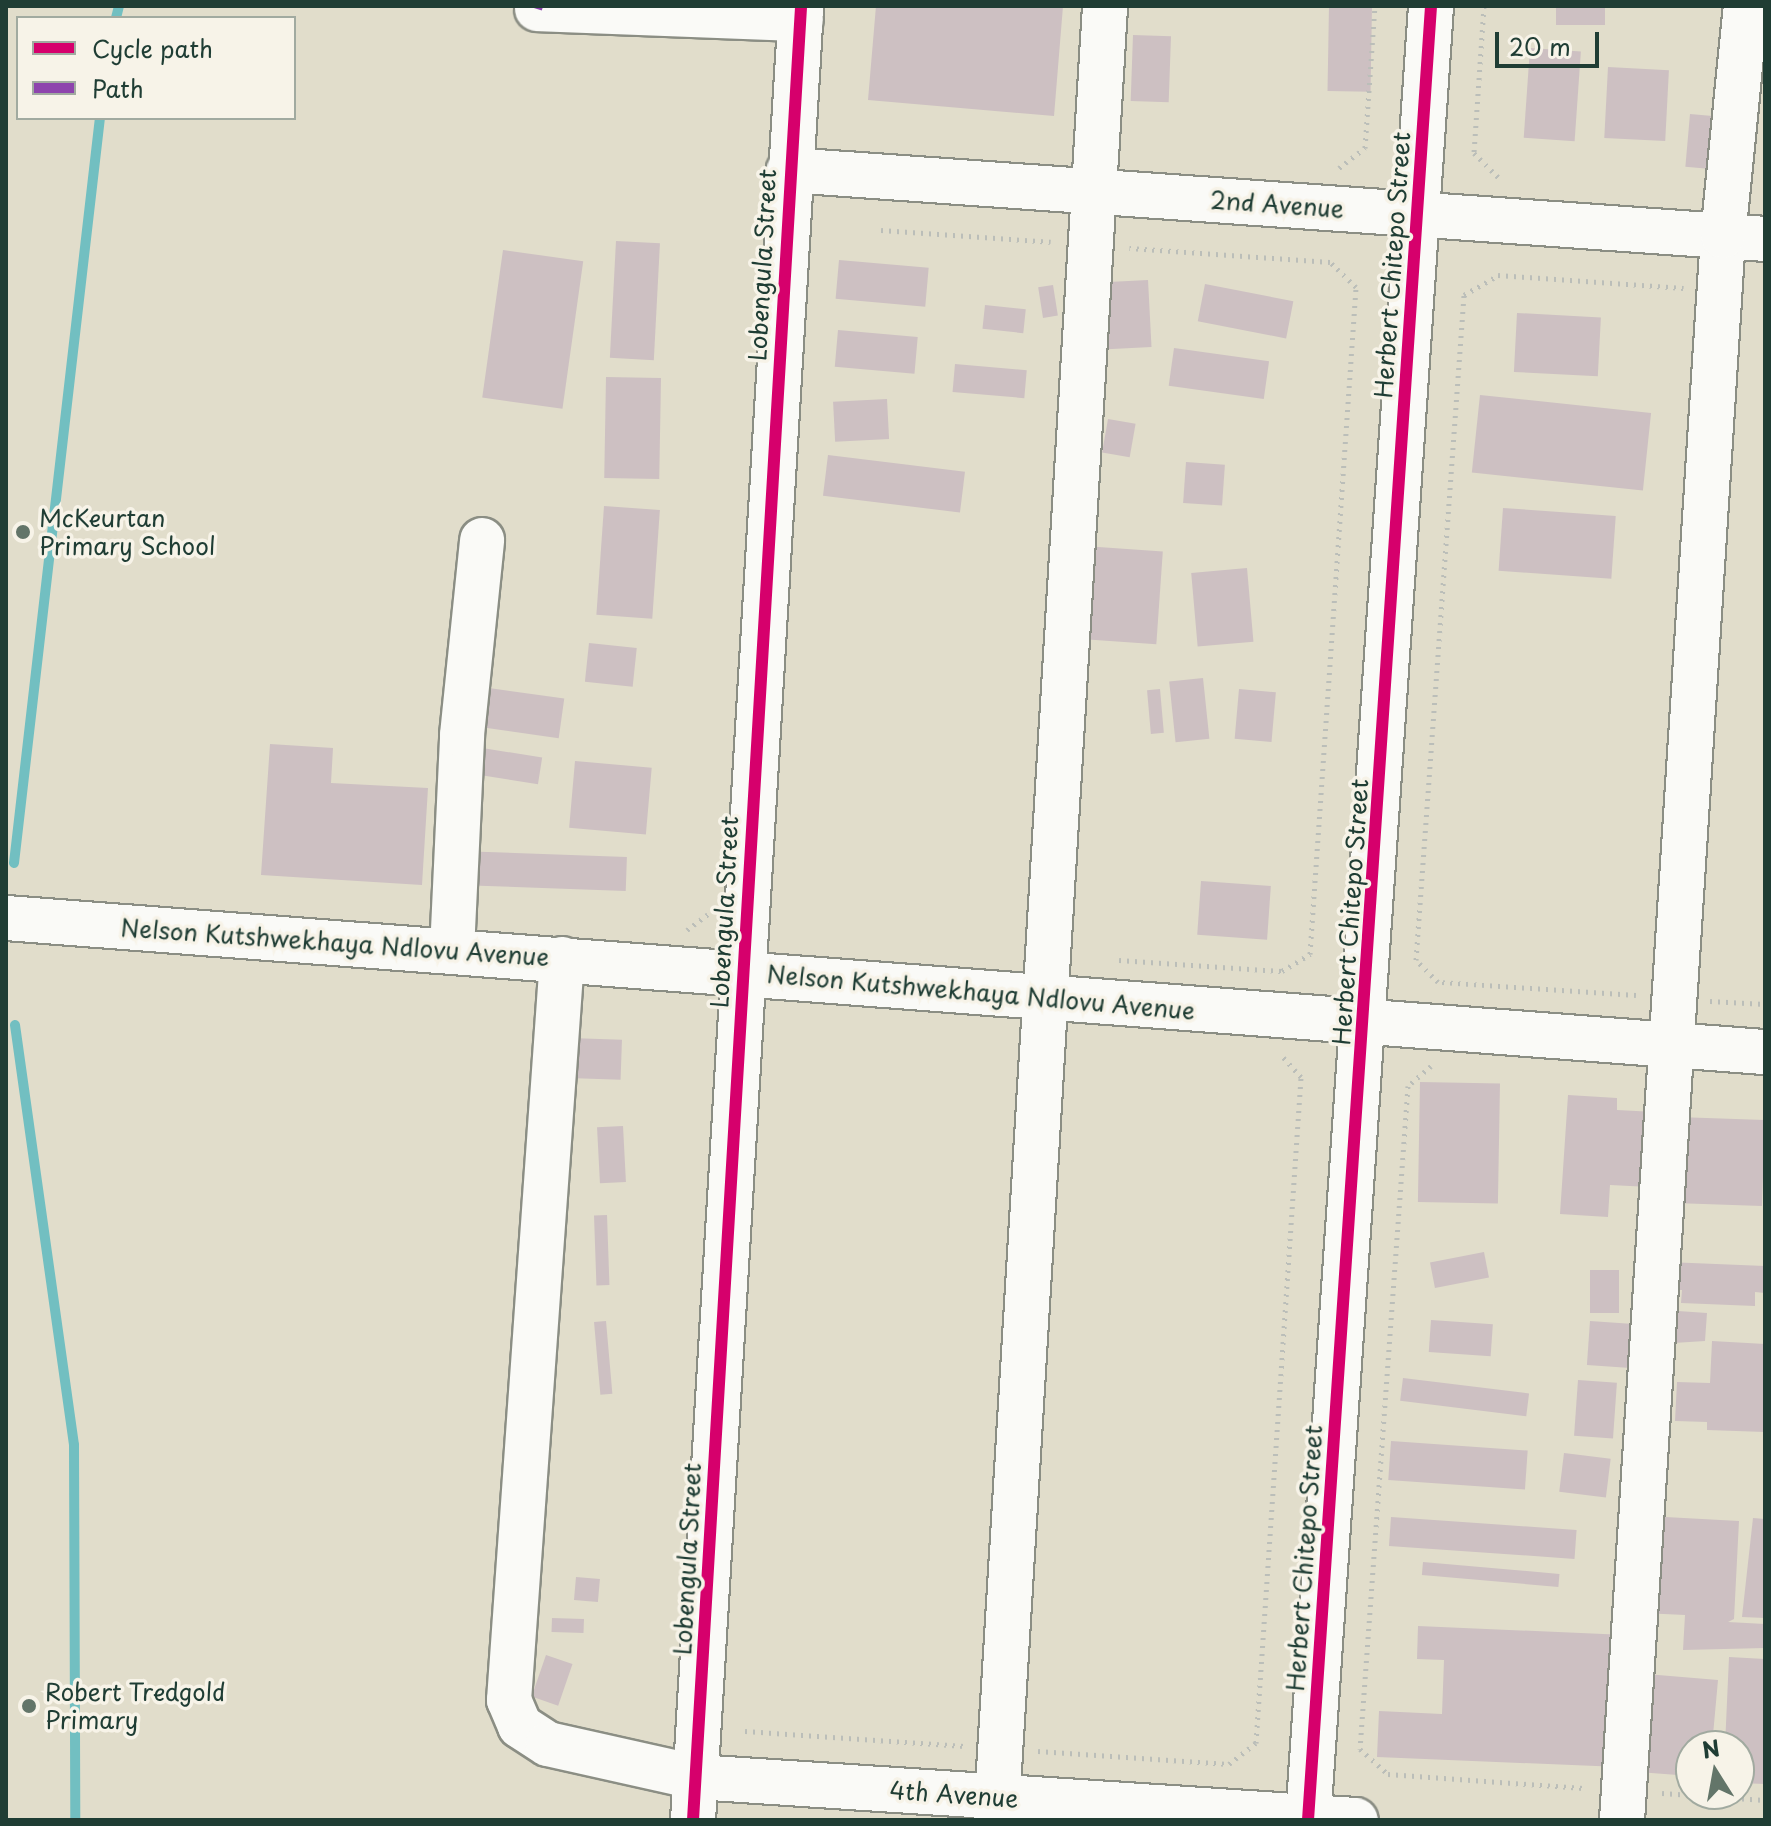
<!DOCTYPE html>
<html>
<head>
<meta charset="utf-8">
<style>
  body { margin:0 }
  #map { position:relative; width:1771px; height:1826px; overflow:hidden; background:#e1ddcb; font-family:"Playpen Sans",sans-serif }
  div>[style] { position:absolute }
  .stream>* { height:10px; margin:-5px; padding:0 5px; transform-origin:5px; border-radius:5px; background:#72bfc1 }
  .building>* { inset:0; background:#cdc0c2; transform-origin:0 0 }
  .path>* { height:5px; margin-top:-2.5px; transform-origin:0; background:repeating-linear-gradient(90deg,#bbbeb9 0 2px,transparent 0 8px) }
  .roads { filter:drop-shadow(2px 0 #8b8e84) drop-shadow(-2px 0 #8b8e84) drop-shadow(0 2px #8b8e84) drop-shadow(0 -2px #8b8e84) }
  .minor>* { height:44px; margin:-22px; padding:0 22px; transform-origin:22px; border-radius:22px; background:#fafaf7 }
  .quiet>* { height:10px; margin-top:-5px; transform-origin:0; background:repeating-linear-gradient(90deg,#8e44ad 0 20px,transparent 0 30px) }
  .cycleway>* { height:12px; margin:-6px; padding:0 6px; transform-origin:6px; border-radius:6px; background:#d6006c }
  .dots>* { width:22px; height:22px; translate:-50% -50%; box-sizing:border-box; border:4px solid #f7f3e8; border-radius:50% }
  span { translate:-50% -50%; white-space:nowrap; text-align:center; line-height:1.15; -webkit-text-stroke:7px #f7f3e8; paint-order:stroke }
  .street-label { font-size:24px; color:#1f3d34 }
  .poi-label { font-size:24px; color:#1f3d34 }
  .left { translate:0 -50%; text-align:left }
  .frame { position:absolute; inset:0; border:8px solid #1f3d34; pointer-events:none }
  .legend { position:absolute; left:16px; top:16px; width:280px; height:104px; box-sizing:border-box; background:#f7f3e8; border:2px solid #a1aaa0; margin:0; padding:10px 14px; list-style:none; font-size:24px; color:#1f3d34 }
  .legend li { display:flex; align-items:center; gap:16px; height:40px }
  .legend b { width:40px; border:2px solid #a1aaa0 }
  .north { position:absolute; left:1675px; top:1730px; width:80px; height:80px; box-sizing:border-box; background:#f7f3e8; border:2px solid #a1aaa0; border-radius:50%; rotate:349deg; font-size:22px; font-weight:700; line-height:32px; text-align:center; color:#1f3d34 }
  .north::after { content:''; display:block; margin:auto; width:28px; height:36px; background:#637569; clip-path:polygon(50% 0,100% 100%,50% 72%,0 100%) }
  .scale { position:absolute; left:1495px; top:32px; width:104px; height:36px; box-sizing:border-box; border:4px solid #1f3d34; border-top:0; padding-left:10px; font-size:24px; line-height:28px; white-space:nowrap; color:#1f3d34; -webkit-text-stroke:6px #f7f3e8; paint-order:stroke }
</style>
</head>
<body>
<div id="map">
  <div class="stream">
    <div style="left:116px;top:18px;width:12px;rotate:-76deg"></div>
    <div style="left:14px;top:863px;width:750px;rotate:-83.42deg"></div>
    <div style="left:15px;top:1025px;width:424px;rotate:82deg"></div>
    <div style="left:74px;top:1445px;width:375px;rotate:89.8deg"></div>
  </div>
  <div class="building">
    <div style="clip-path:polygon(876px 6px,1063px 6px,1054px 116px,868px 100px)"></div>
    <div style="left:1329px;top:6px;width:43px;height:85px;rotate:1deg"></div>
    <div style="left:1556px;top:6px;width:49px;height:19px"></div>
    <div style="left:1133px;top:35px;width:38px;height:66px;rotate:2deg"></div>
    <div style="left:1530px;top:48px;width:51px;height:90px;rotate:4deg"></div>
    <div style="left:1608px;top:67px;width:61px;height:71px;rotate:3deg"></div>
    <div style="left:1690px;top:114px;width:34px;height:53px;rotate:5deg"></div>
    <div style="left:616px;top:241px;width:44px;height:117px;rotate:3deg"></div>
    <div style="left:503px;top:250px;width:81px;height:149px;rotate:8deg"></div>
    <div style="left:839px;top:260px;width:90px;height:39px;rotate:5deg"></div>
    <div style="left:1148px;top:280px;width:67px;height:59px;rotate:87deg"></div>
    <div style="left:1205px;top:284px;width:90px;height:38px;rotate:11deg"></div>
    <div style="left:1053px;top:285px;width:31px;height:15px;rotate:81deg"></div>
    <div style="left:985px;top:305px;width:41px;height:24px;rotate:6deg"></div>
    <div style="left:1517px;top:313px;width:84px;height:59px;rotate:3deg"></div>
    <div style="left:838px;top:330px;width:80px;height:37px;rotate:5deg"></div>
    <div style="left:1174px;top:348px;width:96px;height:38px;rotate:8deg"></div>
    <div style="left:955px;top:364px;width:72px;height:28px;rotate:5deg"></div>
    <div style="left:606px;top:377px;width:55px;height:101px;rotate:1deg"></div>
    <div style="left:1480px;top:395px;width:172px;height:78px;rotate:6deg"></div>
    <div style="left:887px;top:399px;width:40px;height:54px;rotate:87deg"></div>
    <div style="left:1108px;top:419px;width:28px;height:34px;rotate:10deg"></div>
    <div style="left:828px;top:455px;width:138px;height:41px;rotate:7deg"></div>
    <div style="left:1186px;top:462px;width:39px;height:41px;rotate:4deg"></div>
    <div style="left:604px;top:506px;width:56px;height:109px;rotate:4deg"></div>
    <div style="left:1503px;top:508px;width:113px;height:63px;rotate:4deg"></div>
    <div style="left:1084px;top:546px;width:79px;height:93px;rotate:4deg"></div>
    <div style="left:1247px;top:568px;width:74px;height:56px;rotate:85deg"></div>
    <div style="left:589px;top:643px;width:48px;height:39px;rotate:6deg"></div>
    <div style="left:1203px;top:678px;width:61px;height:34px;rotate:84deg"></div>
    <div style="left:489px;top:688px;width:76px;height:40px;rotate:8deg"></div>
    <div style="left:1160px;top:689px;width:44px;height:13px;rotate:85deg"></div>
    <div style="left:1239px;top:689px;width:37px;height:50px;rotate:5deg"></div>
    <div style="clip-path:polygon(270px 744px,333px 748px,331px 783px,428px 788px,422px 885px,261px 875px)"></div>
    <div style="left:476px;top:747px;width:67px;height:27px;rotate:9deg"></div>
    <div style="left:575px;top:761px;width:77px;height:67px;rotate:5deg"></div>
    <div style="left:458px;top:851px;width:169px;height:34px;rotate:2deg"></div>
    <div style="left:1201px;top:881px;width:70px;height:54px;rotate:4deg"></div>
    <div style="left:570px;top:1038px;width:52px;height:40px;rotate:2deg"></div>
    <div style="left:1420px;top:1082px;width:80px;height:120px;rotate:1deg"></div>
    <div style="clip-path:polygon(1568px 1095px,1617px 1098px,1617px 1110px,1655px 1112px,1650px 1187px,1610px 1185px,1608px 1217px,1560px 1214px)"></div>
    <div style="left:1677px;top:1117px;width:88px;height:86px;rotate:2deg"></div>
    <div style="left:623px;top:1126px;width:56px;height:26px;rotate:87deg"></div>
    <div style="left:607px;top:1215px;width:70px;height:13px;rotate:88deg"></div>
    <div style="left:1484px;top:1252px;width:26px;height:55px;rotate:79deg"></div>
    <div style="clip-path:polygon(1667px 1262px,1765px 1266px,1765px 1293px,1755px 1292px,1755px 1306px,1681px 1303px,1682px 1290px,1666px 1290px)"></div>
    <div style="left:1590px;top:1270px;width:29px;height:43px"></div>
    <div style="clip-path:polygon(1661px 1295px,1678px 1296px,1678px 1311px,1707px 1313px,1705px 1341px,1658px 1344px)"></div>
    <div style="left:1431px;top:1320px;width:62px;height:32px;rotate:4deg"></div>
    <div style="left:606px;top:1321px;width:73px;height:12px;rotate:85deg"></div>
    <div style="left:1590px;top:1321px;width:40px;height:44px;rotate:4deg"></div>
    <div style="clip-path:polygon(1712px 1341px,1765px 1344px,1765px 1432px,1707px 1430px,1707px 1422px,1675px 1421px,1677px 1382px,1710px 1383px)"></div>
    <div style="left:1403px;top:1378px;width:127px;height:23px;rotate:7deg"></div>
    <div style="left:1578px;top:1380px;width:39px;height:56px;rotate:4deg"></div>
    <div style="left:1391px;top:1441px;width:137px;height:39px;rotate:4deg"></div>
    <div style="left:1564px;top:1453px;width:47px;height:39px;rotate:7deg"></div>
    <div style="clip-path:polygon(1647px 1516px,1739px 1521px,1734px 1619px,1728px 1622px,1765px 1624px,1765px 1648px,1683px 1650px,1685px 1615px,1642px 1613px)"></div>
    <div style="left:1391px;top:1517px;width:186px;height:29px;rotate:4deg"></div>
    <div style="clip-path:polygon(1753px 1518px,1765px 1519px,1765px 1618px,1742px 1617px)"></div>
    <div style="left:1423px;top:1562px;width:137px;height:13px;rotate:5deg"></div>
    <div style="left:576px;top:1577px;width:24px;height:23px;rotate:5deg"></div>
    <div style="left:552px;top:1618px;width:32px;height:14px;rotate:2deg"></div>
    <div style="clip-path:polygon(1418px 1626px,1626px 1635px,1620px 1767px,1377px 1757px,1379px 1711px,1442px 1714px,1444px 1660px,1417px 1659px)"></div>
    <div style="left:546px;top:1655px;width:28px;height:44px;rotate:19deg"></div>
    <div style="clip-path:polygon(1729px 1657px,1765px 1659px,1765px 1784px,1739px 1783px,1739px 1746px,1725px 1746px)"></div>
    <div style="clip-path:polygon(1646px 1674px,1718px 1680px,1712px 1746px,1691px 1746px,1691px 1776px,1638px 1772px)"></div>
  </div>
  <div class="path">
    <div style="left:1484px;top:6px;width:147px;rotate:93.9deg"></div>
    <div style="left:1474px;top:153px;width:38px;rotate:45deg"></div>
    <div style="left:1339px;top:168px;width:33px;rotate:-38deg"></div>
    <div style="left:1365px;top:148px;width:142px;rotate:-86deg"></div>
    <div style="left:881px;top:230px;width:170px;rotate:4deg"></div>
    <div style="left:687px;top:930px;width:26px;rotate:-37deg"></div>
    <div style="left:1119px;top:960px;width:163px;rotate:3.9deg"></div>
    <div style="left:1282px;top:971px;width:33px;rotate:-31deg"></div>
    <div style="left:1310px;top:954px;width:669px;rotate:-86.05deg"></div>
    <div style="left:1356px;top:287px;width:36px;rotate:-136deg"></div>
    <div style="left:1330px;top:262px;width:201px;rotate:-176deg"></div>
    <div style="left:1636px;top:995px;width:198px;rotate:-176.2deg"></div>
    <div style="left:1438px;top:982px;width:31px;rotate:-135deg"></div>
    <div style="left:1416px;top:960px;width:667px;rotate:-85.87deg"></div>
    <div style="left:1464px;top:295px;width:39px;rotate:-30deg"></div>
    <div style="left:1498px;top:275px;width:186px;rotate:4deg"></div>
    <div style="left:1710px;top:1001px;width:55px;rotate:3.1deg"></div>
    <div style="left:1431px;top:1066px;width:30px;rotate:139deg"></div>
    <div style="left:1408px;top:1086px;width:665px;rotate:94.14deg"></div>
    <div style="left:1360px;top:1749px;width:38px;rotate:42deg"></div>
    <div style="left:1388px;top:1774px;width:196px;rotate:4.1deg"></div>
    <div style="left:745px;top:1731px;width:220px;rotate:3.9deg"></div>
    <div style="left:1038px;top:1751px;width:191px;rotate:3.9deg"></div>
    <div style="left:1229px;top:1764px;width:34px;rotate:-38deg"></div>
    <div style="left:1256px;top:1743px;width:668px;rotate:-86.13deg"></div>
    <div style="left:1301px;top:1077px;width:28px;rotate:-132deg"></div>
    <div style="left:1662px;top:1793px;width:103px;rotate:3.9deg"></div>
  </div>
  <div class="roads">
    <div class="minor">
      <div style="left:537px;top:9px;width:264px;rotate:2.2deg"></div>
      <div style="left:789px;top:170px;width:978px;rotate:4.04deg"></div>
      <div style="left:6px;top:918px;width:1764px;rotate:4.36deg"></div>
      <div style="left:452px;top:951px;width:216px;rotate:-87.3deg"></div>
      <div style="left:462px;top:735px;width:196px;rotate:-84.1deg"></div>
      <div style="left:562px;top:959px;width:743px;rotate:94.09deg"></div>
      <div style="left:509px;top:1700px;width:28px;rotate:67deg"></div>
      <div style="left:520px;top:1726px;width:33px;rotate:33deg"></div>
      <div style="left:548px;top:1744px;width:152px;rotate:12.6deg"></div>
      <div style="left:696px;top:1777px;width:661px;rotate:3.73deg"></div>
      <div style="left:693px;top:1820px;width:1817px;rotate:-86.59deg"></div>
      <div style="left:996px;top:1820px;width:1817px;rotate:-86.56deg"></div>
      <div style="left:1308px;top:1820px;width:1818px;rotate:-86.12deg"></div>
      <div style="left:1622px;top:1820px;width:1587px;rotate:-86.35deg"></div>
      <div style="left:1723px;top:236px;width:231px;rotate:-84.3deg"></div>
    </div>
  </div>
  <div class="quiet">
    <div style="left:537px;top:9px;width:3px;rotate:-72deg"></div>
  </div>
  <div class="cycleway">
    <div style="left:693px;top:1820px;width:1817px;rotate:-86.59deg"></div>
    <div style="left:1308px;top:1820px;width:1818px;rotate:-86.12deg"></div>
  </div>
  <div class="dots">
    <div style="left:23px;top:532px;background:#637569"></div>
    <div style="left:29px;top:1706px;background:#637569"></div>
  </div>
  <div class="street-label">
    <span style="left:1277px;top:204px;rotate:4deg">2nd Avenue</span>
    <span style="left:762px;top:265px;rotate:-87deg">Lobengula Street</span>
    <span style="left:1392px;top:265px;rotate:-86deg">Herbert Chitepo Street</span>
    <span style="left:724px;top:912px;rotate:-87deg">Lobengula Street</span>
    <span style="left:1350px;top:912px;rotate:-86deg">Herbert Chitepo Street</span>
    <span style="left:335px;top:942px;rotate:4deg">Nelson Kutshwekhaya Ndlovu Avenue</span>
    <span style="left:981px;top:992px;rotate:5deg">Nelson Kutshwekhaya Ndlovu Avenue</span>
    <span style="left:1304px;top:1558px;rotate:-86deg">Herbert Chitepo Street</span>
    <span style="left:687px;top:1559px;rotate:-87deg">Lobengula Street</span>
    <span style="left:954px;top:1794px;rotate:4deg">4th Avenue</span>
  </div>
  <div class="poi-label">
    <span class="left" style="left:39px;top:532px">McKeurtan<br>Primary School</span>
    <span class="left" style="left:45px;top:1706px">Robert Tredgold<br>Primary</span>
  </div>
  <div class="frame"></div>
  <ul class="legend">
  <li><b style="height:10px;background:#d6006c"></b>Cycle path</li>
  <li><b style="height:10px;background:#8e44ad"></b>Path</li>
  </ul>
  <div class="north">N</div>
  <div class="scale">20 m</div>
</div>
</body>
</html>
